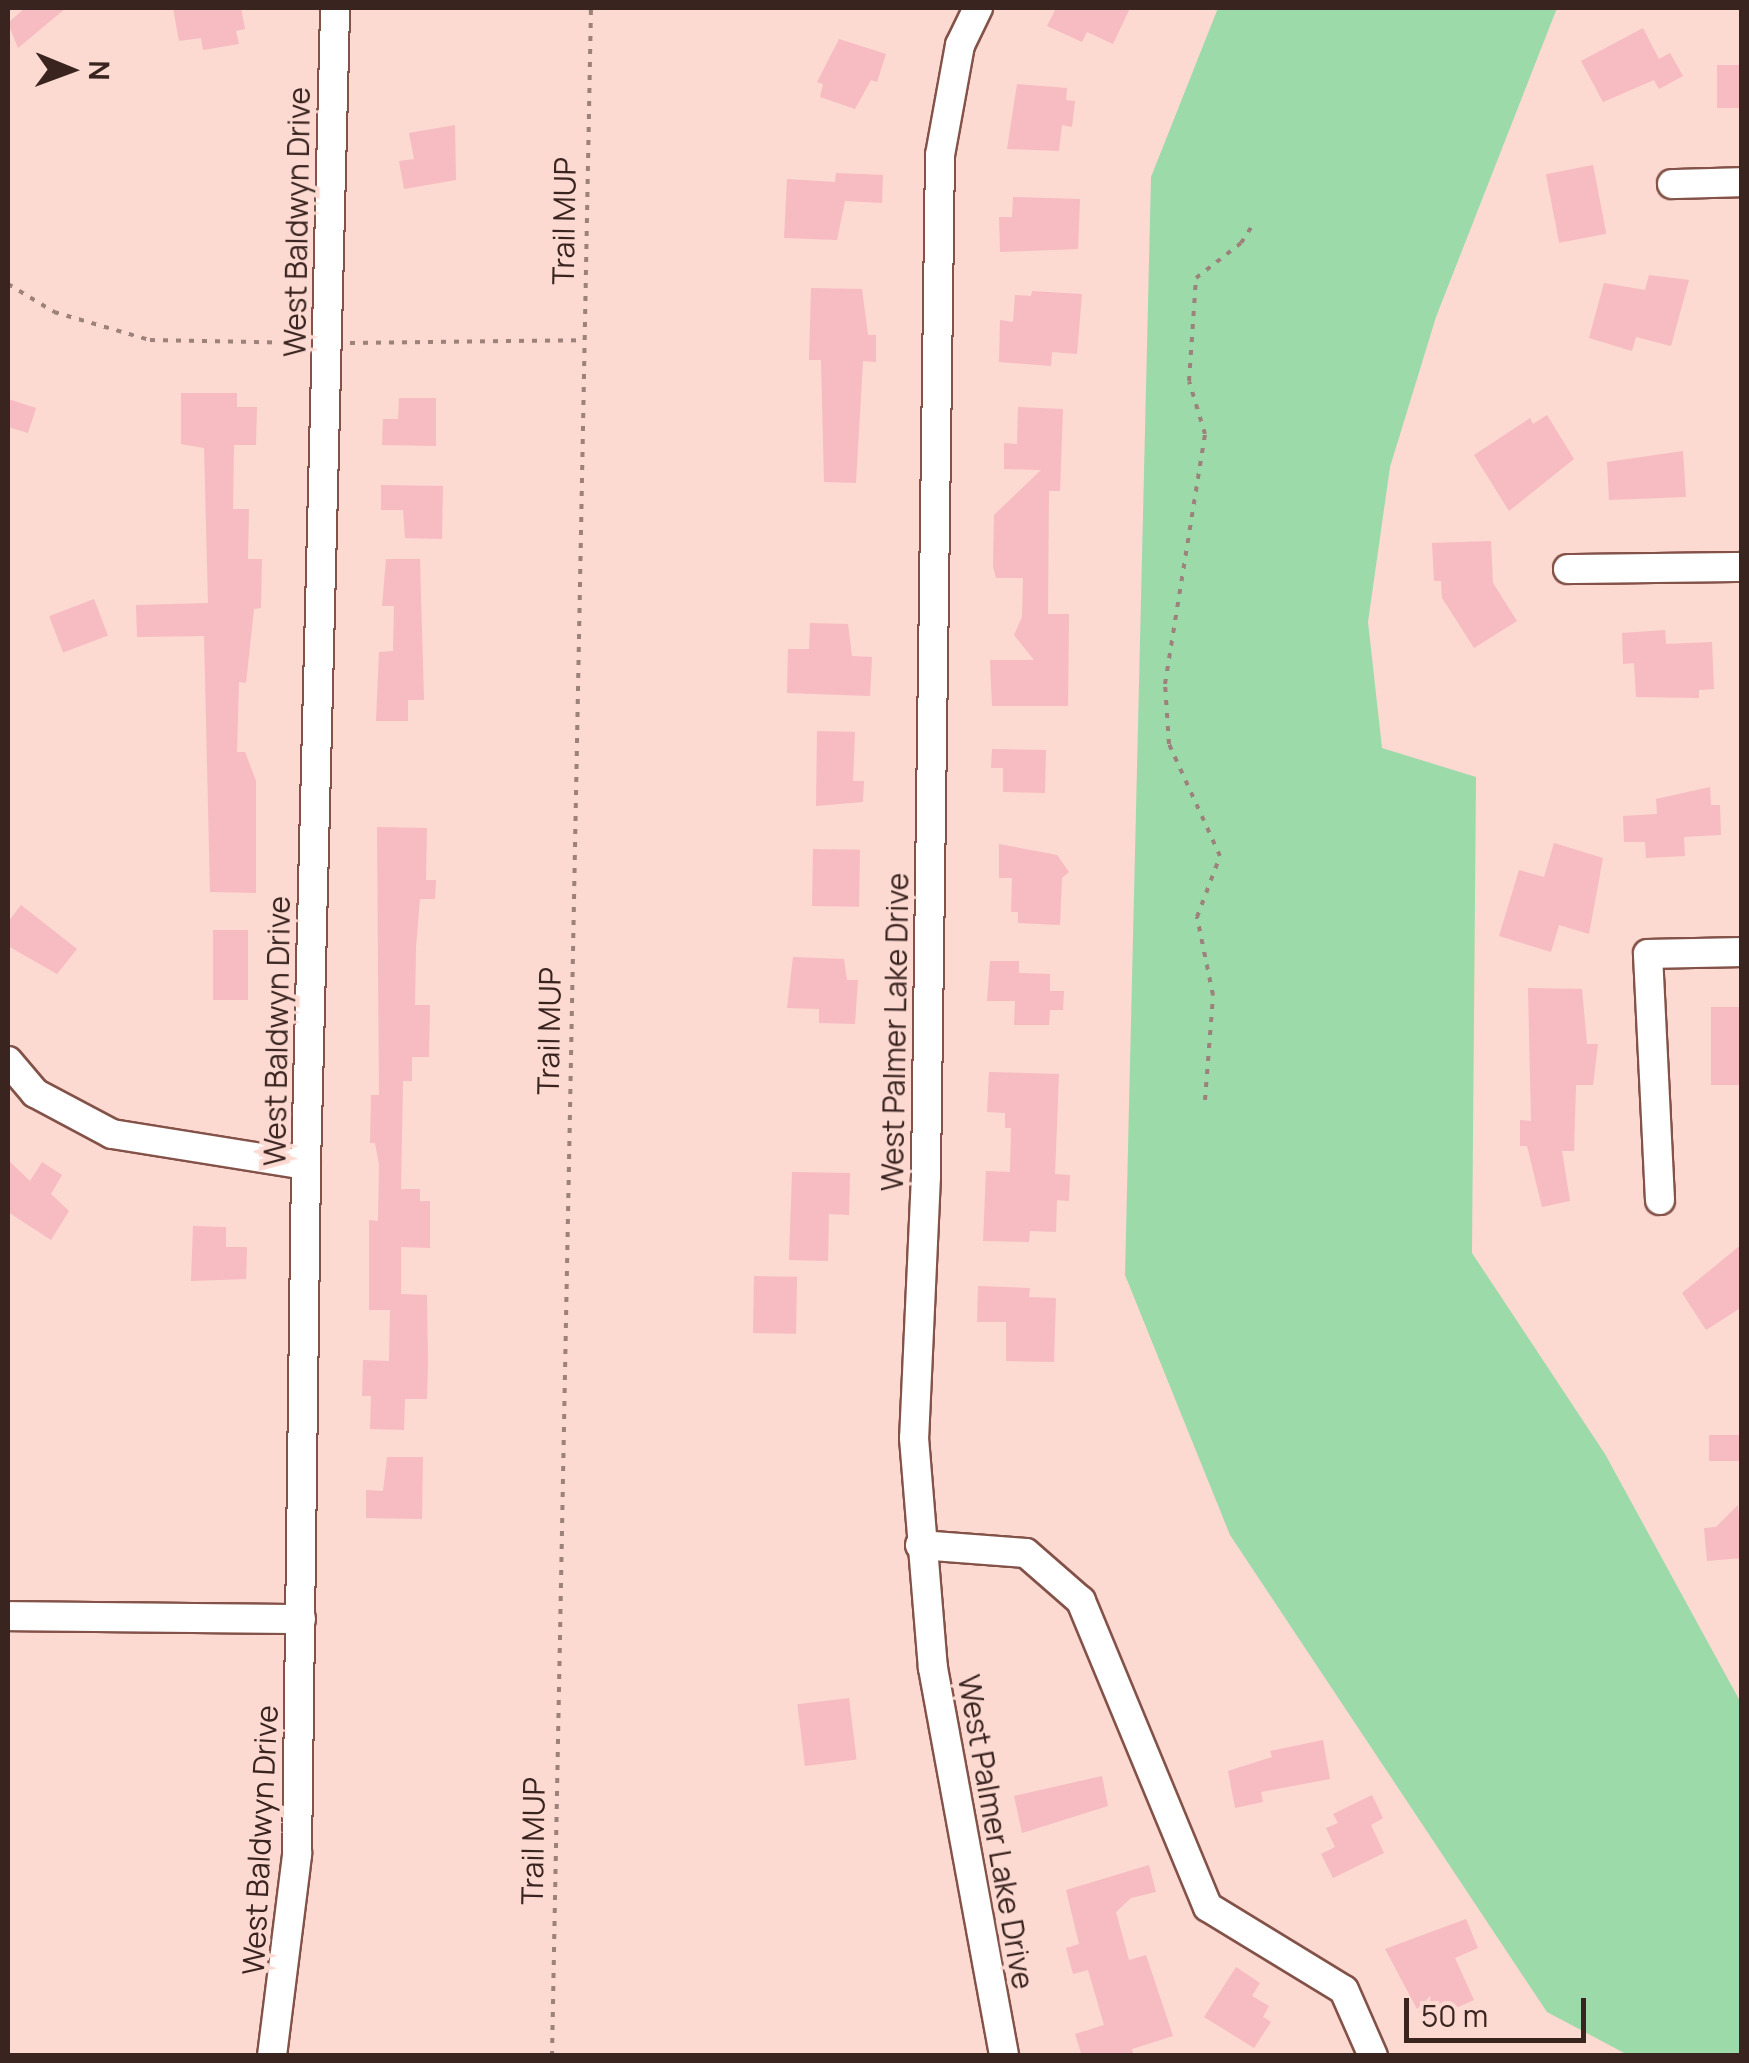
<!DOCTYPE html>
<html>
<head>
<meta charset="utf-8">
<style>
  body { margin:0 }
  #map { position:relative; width:1749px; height:2063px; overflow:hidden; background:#fcd9d1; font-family:Manrope,sans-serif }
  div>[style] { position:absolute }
  .green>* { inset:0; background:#9cdaaa }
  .building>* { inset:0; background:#f7bbc2; transform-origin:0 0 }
  .path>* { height:4px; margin-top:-2px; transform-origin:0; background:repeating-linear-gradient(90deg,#9d817b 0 5px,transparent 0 13px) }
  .roads { filter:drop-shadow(2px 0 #835248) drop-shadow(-2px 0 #835248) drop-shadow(0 2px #835248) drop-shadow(0 -2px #835248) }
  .street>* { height:28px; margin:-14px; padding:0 14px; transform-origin:14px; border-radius:14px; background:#fff }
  span { translate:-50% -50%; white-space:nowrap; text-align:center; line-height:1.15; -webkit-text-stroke:9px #fcd9d1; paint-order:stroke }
  .street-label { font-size:30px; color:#392420 }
  .frame { position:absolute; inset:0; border:10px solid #392420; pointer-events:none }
  .north { position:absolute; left:20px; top:20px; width:100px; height:100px; -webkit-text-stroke:8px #fcd9d1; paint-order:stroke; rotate:91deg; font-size:28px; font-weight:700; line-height:40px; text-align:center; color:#392420 }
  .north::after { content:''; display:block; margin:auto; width:35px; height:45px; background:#392420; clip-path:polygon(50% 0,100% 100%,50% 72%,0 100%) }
  .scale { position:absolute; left:1404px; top:1998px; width:182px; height:45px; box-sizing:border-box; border:5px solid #392420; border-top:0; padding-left:12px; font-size:30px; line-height:35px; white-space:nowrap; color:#392420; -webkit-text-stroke:8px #fcd9d1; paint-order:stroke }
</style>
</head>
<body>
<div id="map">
  <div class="green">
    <div style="clip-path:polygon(1218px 8px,1557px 8px,1436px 317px,1390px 467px,1368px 622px,1382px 748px,1476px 777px,1472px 1253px,1605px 1454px,1741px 1703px,1741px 2055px,1628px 2055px,1547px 2012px,1230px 1535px,1125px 1275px,1151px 177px)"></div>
  </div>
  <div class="building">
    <div style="clip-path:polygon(25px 8px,66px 8px,18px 48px,8px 23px)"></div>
    <div style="clip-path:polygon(173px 8px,241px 8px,245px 29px,236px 31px,239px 44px,203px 50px,201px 38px,179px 41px)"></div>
    <div style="clip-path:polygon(1056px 8px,1130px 8px,1113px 44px,1087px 32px,1082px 42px,1047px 26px)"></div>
    <div style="clip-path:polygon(1643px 28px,1659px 59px,1670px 53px,1683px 76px,1659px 89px,1654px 80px,1603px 102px,1581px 61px)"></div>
    <div style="clip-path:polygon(839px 39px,886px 54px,877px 82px,871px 80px,855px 109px,820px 97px,823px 84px,817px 82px)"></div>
    <div style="left:1742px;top:65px;width:43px;height:25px;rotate:90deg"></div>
    <div style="clip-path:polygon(1017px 84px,1067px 88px,1066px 100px,1075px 101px,1072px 127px,1062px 125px,1059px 151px,1007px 149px)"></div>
    <div style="clip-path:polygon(455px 125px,456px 180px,404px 189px,399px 161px,414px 159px,409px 133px)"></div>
    <div style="left:1593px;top:165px;width:70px;height:48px;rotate:79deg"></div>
    <div style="clip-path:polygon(836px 173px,883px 175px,882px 203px,845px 201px,837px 240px,784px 238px,787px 179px,835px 182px)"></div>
    <div style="clip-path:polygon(1013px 197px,1080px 199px,1078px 249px,1000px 252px,999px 217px,1012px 217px)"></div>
    <div style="clip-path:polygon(1649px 275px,1689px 280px,1671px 346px,1636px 337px,1632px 351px,1589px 338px,1604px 283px,1645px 290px)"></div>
    <div style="clip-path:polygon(811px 288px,862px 289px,868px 335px,876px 335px,876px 362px,863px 361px,856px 483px,824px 482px,821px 360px,809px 360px)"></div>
    <div style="clip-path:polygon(1032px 291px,1082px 294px,1077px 354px,1052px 352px,1051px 366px,999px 362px,1000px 320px,1013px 322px,1015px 295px,1031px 296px)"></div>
    <div style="clip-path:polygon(181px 393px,237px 393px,237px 407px,257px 407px,256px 445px,234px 445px,233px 509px,249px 509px,248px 559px,262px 559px,261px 608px,254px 609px,246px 683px,239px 682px,237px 752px,245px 752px,256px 781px,256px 893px,210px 892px,204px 636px,137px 637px,136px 605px,208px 603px,204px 448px,181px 444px)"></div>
    <div style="clip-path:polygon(399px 398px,436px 398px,436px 446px,382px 445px,383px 419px,398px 419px)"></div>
    <div style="clip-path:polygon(8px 399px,36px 408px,28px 433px,8px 427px)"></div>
    <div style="clip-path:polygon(1018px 407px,1063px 409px,1060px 491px,1049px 491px,1048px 614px,1069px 614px,1068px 706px,992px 706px,990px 660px,1034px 660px,1014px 635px,1022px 617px,1023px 578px,996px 578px,993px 566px,994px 515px,1041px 470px,1004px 469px,1004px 443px,1017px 444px)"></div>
    <div style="clip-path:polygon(1547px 415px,1574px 459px,1509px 511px,1474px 455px,1530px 418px,1533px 424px)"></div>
    <div style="clip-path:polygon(1683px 451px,1686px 497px,1609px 500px,1607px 462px)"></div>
    <div style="clip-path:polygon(381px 485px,443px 486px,442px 539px,405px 538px,403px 510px,381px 510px)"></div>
    <div style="clip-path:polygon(1491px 541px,1493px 583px,1517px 621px,1474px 648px,1442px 598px,1441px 581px,1434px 581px,1432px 543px)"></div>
    <div style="clip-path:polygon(386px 559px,420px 559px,424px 700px,408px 700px,408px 721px,376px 721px,379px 652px,393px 651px,394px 606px,382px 606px)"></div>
    <div style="left:94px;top:599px;width:39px;height:48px;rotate:69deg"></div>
    <div style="clip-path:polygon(810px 623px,848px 624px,852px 656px,872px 657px,870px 696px,787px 693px,788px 649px,809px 649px)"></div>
    <div style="clip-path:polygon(1665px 630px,1666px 644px,1712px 642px,1714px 689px,1699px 690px,1699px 698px,1636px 697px,1634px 663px,1623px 664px,1622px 633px)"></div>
    <div style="clip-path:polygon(817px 731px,855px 732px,853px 781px,864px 781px,863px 802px,816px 806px)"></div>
    <div style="clip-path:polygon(992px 749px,1046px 750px,1045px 793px,1003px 792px,1003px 768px,991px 768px)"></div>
    <div style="clip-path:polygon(1710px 787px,1711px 805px,1720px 805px,1721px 835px,1684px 837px,1685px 856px,1646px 858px,1645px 842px,1624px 842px,1623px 816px,1657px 814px,1656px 799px)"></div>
    <div style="clip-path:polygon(377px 827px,427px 828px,426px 880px,436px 880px,435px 899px,420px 899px,416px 947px,415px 1005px,430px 1005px,429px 1057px,412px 1057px,412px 1081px,403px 1081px,401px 1189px,420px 1189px,420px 1201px,430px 1201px,430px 1248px,401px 1247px,401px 1294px,427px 1295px,428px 1363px,427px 1399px,405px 1399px,404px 1430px,370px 1429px,371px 1396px,362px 1396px,363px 1360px,389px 1361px,390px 1310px,369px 1310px,369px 1220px,378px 1221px,379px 1165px,375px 1143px,370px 1143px,371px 1095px,379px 1095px)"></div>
    <div style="clip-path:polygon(1554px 843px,1603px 858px,1589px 934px,1559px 925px,1551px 952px,1499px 936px,1519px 870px,1544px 877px)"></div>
    <div style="clip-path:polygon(999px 844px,1057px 855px,1069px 872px,1062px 878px,1060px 925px,1018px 923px,1018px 912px,1011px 912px,1012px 878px,999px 878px)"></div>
    <div style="left:813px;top:849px;width:47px;height:57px;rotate:1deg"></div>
    <div style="clip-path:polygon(21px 905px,77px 949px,57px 974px,8px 946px,8px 922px)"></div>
    <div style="left:213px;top:930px;width:35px;height:70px"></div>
    <div style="clip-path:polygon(793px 957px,844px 959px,847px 980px,858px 980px,855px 1024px,819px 1023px,819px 1009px,787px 1008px)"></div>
    <div style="clip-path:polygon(990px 961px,1019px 961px,1019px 973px,1050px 974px,1050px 991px,1064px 991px,1063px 1010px,1050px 1010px,1049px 1025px,1014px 1025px,1015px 1001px,987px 1001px)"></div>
    <div style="clip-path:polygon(1528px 988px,1582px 989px,1587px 1044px,1598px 1044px,1593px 1085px,1576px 1085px,1574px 1151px,1562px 1151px,1570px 1201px,1542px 1207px,1527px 1146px,1520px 1146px,1520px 1120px,1531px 1121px)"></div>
    <div style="left:1742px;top:1007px;width:78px;height:31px;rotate:90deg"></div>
    <div style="clip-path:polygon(989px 1072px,1059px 1074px,1055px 1174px,1070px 1175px,1069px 1201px,1057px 1200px,1056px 1232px,1030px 1231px,1029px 1242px,983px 1241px,986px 1171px,1010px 1172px,1011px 1128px,1005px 1128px,1005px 1113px,987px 1112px)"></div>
    <div style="clip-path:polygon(8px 1160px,30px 1181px,42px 1162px,62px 1175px,51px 1194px,69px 1211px,51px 1240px,8px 1212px)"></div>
    <div style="clip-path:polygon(792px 1172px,850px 1173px,849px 1215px,829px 1214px,828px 1261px,789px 1260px)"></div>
    <div style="clip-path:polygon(193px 1226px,226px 1227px,226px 1247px,247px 1247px,246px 1279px,191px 1281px)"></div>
    <div style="clip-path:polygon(1742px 1244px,1742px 1307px,1706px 1330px,1682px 1293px)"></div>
    <div style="left:754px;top:1276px;width:43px;height:57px;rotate:1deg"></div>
    <div style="clip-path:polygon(978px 1286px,1030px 1288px,1029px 1297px,1056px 1298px,1054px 1362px,1006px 1361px,1006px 1322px,977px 1322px)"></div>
    <div style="left:1709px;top:1435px;width:33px;height:26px"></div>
    <div style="clip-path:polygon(387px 1457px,423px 1457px,422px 1519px,366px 1518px,366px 1490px,383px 1491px)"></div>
    <div style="clip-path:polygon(1738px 1505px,1742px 1558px,1707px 1561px,1704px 1528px,1716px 1527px)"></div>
    <div style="left:849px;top:1698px;width:62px;height:52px;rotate:83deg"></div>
    <div style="clip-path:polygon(1323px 1740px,1330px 1779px,1261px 1792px,1263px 1802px,1235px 1808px,1228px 1771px,1272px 1757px,1270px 1751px)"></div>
    <div style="clip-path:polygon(1102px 1776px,1108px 1806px,1022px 1833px,1014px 1796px)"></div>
    <div style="clip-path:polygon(1372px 1795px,1383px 1818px,1371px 1825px,1384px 1853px,1333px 1878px,1321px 1854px,1335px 1847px,1326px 1828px,1338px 1823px,1333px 1814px)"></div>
    <div style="clip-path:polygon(1149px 1865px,1156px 1892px,1131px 1898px,1116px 1912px,1129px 1960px,1146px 1955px,1173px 2036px,1132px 2049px,1134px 2056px,1082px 2056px,1075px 2034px,1104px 2025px,1088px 1970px,1073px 1974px,1066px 1948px,1079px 1944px,1066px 1890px)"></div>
    <div style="clip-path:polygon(1466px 1919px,1478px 1948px,1455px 1958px,1474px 2000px,1424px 2022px,1385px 1949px)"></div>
    <div style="clip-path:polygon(1236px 1967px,1260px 1983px,1252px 1996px,1269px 2006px,1263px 2017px,1271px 2022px,1254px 2048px,1204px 2017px)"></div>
  </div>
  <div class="path">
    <div style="left:8px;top:284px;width:54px;rotate:31.3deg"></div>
    <div style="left:54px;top:312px;width:100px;rotate:16.3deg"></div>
    <div style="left:150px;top:340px;width:151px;rotate:1.1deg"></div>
    <div style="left:350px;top:343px;width:234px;rotate:-0.7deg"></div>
    <div style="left:1205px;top:1100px;width:105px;rotate:-85.6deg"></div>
    <div style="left:1213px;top:995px;width:80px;rotate:-101.6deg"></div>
    <div style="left:1197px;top:917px;width:65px;rotate:-69.3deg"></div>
    <div style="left:1220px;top:856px;width:123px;rotate:-114.5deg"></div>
    <div style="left:1169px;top:744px;width:60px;rotate:-93.8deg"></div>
    <div style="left:1165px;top:684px;width:253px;rotate:-80.9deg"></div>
    <div style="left:1205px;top:434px;width:55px;rotate:-106.8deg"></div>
    <div style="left:1189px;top:381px;width:103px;rotate:-86.1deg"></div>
    <div style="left:1196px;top:278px;width:57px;rotate:-37.9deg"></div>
    <div style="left:1241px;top:243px;width:24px;rotate:-57deg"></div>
    <div style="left:552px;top:2056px;width:2048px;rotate:-88.91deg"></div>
  </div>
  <div class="roads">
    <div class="street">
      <div style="left:978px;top:8px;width:41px;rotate:115.9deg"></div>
      <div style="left:960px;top:45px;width:112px;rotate:100.3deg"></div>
      <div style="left:940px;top:155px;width:1021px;rotate:90.79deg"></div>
      <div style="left:926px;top:1176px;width:262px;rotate:92.6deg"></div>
      <div style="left:914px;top:1438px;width:231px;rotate:85.3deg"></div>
      <div style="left:933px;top:1668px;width:394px;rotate:79.6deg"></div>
      <div style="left:1672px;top:184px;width:70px;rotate:-1.6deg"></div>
      <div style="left:1568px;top:569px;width:174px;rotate:-0.7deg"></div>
      <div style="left:8px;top:1061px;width:42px;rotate:49.8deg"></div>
      <div style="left:35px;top:1093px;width:87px;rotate:28deg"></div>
      <div style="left:112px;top:1134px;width:196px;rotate:9.1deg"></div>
      <div style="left:1660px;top:1200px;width:246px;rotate:-92.8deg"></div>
      <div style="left:1648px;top:954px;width:94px;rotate:-1.2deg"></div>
      <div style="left:920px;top:1545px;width:106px;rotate:4.3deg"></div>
      <div style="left:1026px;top:1553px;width:73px;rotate:41.1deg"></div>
      <div style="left:1081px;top:1601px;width:331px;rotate:67.5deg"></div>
      <div style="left:1208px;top:1907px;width:159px;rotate:31.4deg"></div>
      <div style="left:1344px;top:1990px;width:72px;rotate:66.3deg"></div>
      <div style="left:8px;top:1616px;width:293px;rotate:0.6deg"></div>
      <div style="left:272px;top:2056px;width:204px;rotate:-82.9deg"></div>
      <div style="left:297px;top:1854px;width:689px;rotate:-89.25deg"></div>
      <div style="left:306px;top:1165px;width:1157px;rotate:-88.56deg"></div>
    </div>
  </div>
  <div class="street-label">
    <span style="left:564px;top:221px;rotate:-89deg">Trail MUP</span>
    <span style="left:297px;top:222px;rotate:-89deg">West Baldwyn Drive</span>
    <span style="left:277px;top:1031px;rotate:-89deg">West Baldwyn Drive</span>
    <span style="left:549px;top:1031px;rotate:-89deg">Trail MUP</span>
    <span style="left:895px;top:1032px;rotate:-89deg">West Palmer Lake Drive</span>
    <span style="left:996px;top:1832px;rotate:80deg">West Palmer Lake Drive</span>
    <span style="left:260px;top:1840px;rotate:-87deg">West Baldwyn Drive</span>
    <span style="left:533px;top:1841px;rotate:-89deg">Trail MUP</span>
  </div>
  <div class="frame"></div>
  <div class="north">N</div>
  <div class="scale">50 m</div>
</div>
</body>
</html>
